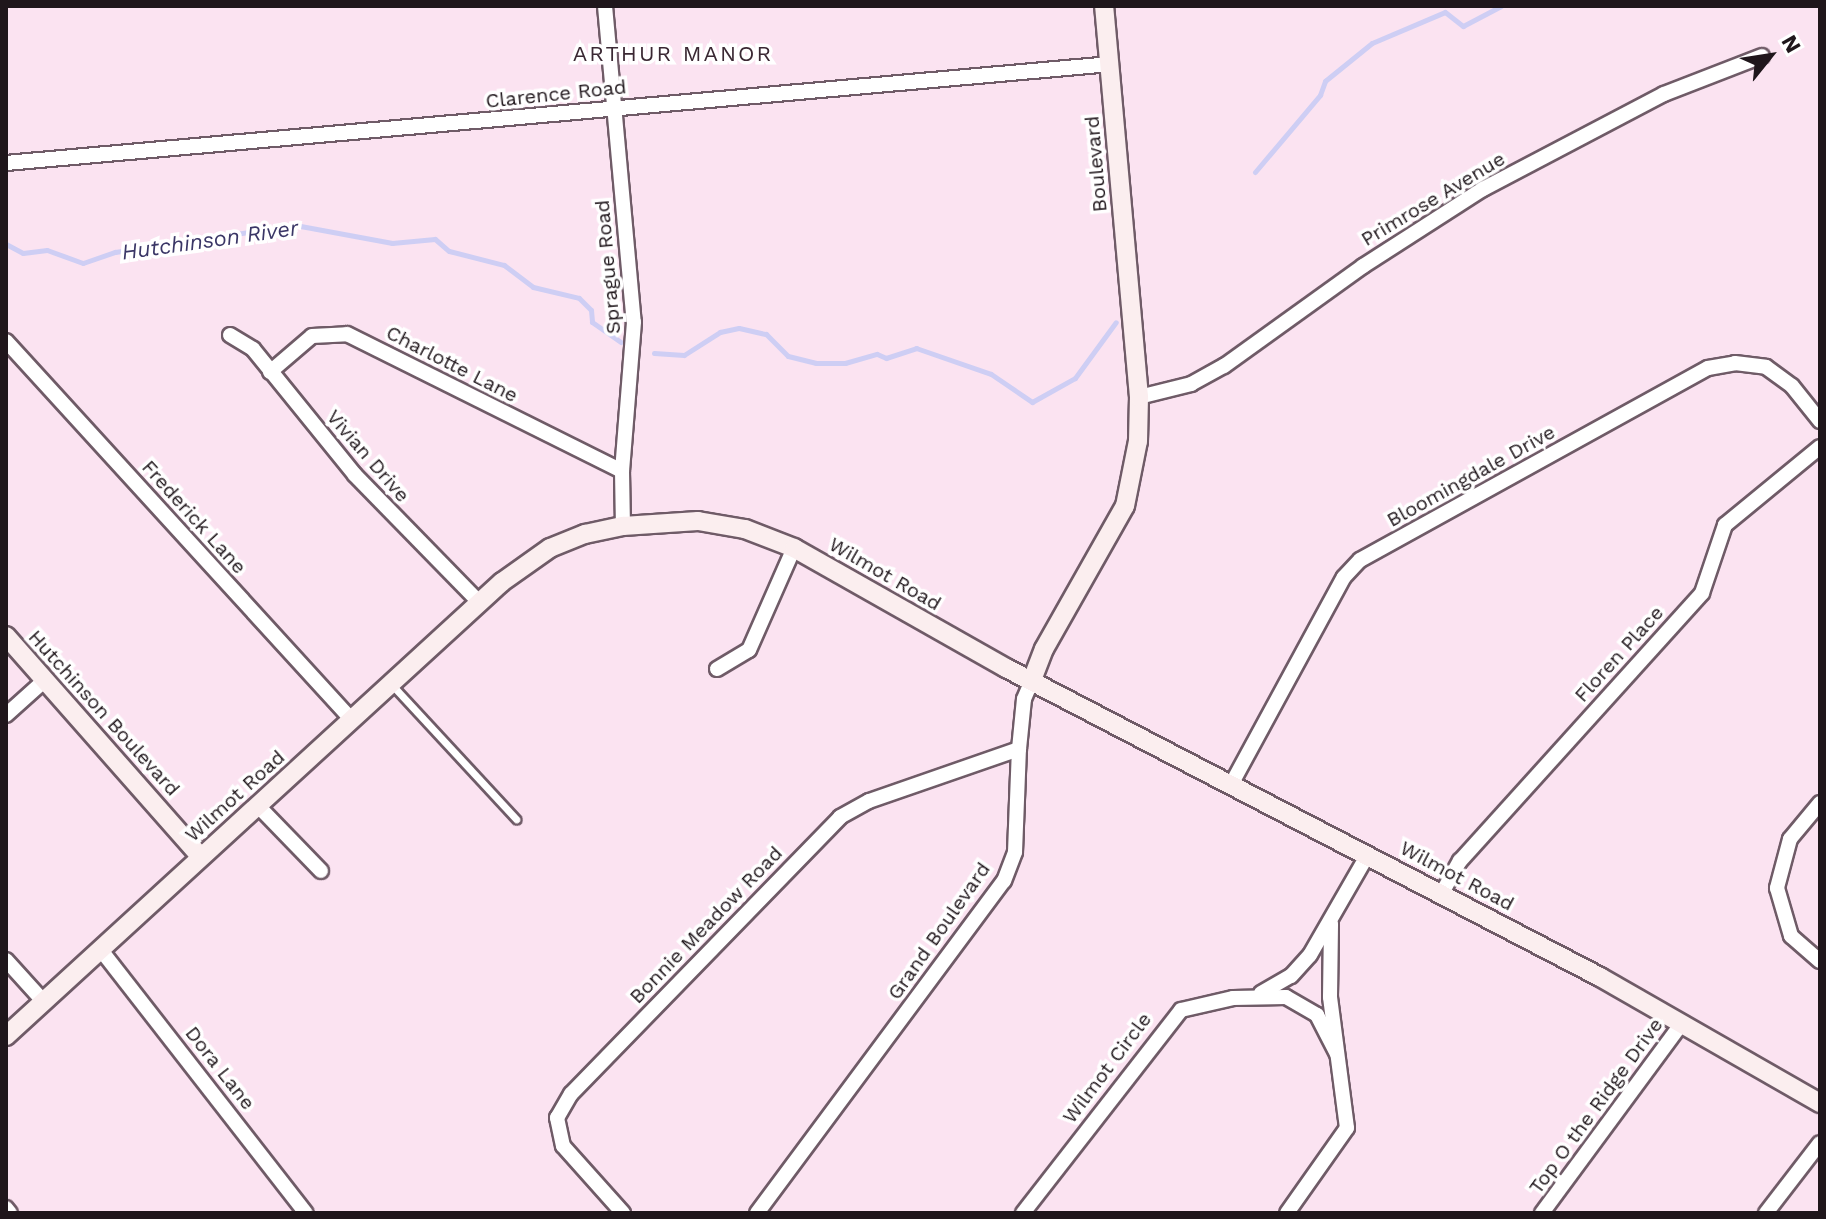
<!DOCTYPE html>
<html>
<head>
<meta charset="utf-8">
<style>
  body { margin:0 }
  #map { position:relative; width:1826px; height:1219px; overflow:hidden; background:#fbe3f1; font-family:"Work Sans",sans-serif }
  div>[style] { position:absolute }
  .stream>* { height:5px; margin:-2.5px; padding:0 2.5px; transform-origin:2.5px; border-radius:2.5px; background:#cecef4 }
  .roads { filter:drop-shadow(2px 0 #6f5b67) drop-shadow(-2px 0 #6f5b67) drop-shadow(0 2px #6f5b67) drop-shadow(0 -2px #6f5b67) }
  .lane>* { height:7px; margin:-3.5px; padding:0 3.5px; transform-origin:3.5px; border-radius:3.5px; background:#fff }
  .street>* { height:14px; margin:-7px; padding:0 7px; transform-origin:7px; border-radius:7px; background:#fff }
  .secondary>* { height:18px; margin:-9px; padding:0 9px; transform-origin:9px; border-radius:9px; background:#fbeeef }
  span { translate:-50% -50%; white-space:nowrap; text-align:center; line-height:1.15; -webkit-text-stroke:7px #fff; paint-order:stroke }
  .street-label { font-size:20px; color:#1f161b }
  .neighbourhood-label { font-size:22px; color:#3a2833; letter-spacing:2px }
  .water-label { font-size:22px; color:#3a3666; font-style:italic }
  .frame { position:absolute; inset:0; border:8px solid #1f161b; pointer-events:none }
  .north { position:absolute; left:1730px; top:16px; width:80px; height:80px; -webkit-text-stroke:6px #fff; paint-order:stroke; rotate:60deg; font-size:22px; font-weight:700; line-height:32px; text-align:center; color:#1f161b }
  .north::after { content:''; display:block; margin:auto; width:28px; height:36px; background:#1f161b; clip-path:polygon(50% 0,100% 100%,50% 72%,0 100%) }
</style>
</head>
<body>
<div id="map">
  <div class="stream">
    <div style="left:1255px;top:172px;width:101px;rotate:-49.8deg"></div>
    <div style="left:1320px;top:95px;width:15px;rotate:-70deg"></div>
    <div style="left:1325px;top:81px;width:60px;rotate:-39deg"></div>
    <div style="left:1372px;top:43px;width:79px;rotate:-23deg"></div>
    <div style="left:1445px;top:12px;width:23px;rotate:38deg"></div>
    <div style="left:1463px;top:26px;width:43px;rotate:-27.8deg"></div>
    <div style="left:6px;top:244px;width:19px;rotate:28deg"></div>
    <div style="left:23px;top:253px;width:24px;rotate:-7deg"></div>
    <div style="left:47px;top:250px;width:38px;rotate:20deg"></div>
    <div style="left:83px;top:263px;width:34px;rotate:-19deg"></div>
    <div style="left:115px;top:252px;width:182px;rotate:-8.5deg"></div>
    <div style="left:295px;top:225px;width:99px;rotate:10.5deg"></div>
    <div style="left:392px;top:243px;width:43px;rotate:-5.3deg"></div>
    <div style="left:435px;top:239px;width:18px;rotate:41deg"></div>
    <div style="left:449px;top:251px;width:57px;rotate:14.3deg"></div>
    <div style="left:504px;top:265px;width:36px;rotate:37deg"></div>
    <div style="left:533px;top:287px;width:47px;rotate:13.4deg"></div>
    <div style="left:579px;top:298px;width:17px;rotate:45deg"></div>
    <div style="left:591px;top:310px;width:12px;rotate:85deg"></div>
    <div style="left:592px;top:322px;width:35px;rotate:35deg"></div>
    <div style="left:654px;top:353px;width:30px;rotate:4deg"></div>
    <div style="left:684px;top:355px;width:43px;rotate:-32.6deg"></div>
    <div style="left:720px;top:332px;width:19px;rotate:-12deg"></div>
    <div style="left:739px;top:328px;width:28px;rotate:13deg"></div>
    <div style="left:766px;top:334px;width:31px;rotate:45deg"></div>
    <div style="left:788px;top:356px;width:29px;rotate:14deg"></div>
    <div style="left:816px;top:363px;width:29px"></div>
    <div style="left:845px;top:363px;width:33px;rotate:-16deg"></div>
    <div style="left:877px;top:354px;width:10px;rotate:24deg"></div>
    <div style="left:886px;top:358px;width:32px;rotate:-18deg"></div>
    <div style="left:916px;top:348px;width:79px;rotate:19.1deg"></div>
    <div style="left:991px;top:374px;width:50px;rotate:34.3deg"></div>
    <div style="left:1032px;top:402px;width:49px;rotate:-29.2deg"></div>
    <div style="left:1075px;top:378px;width:69px;rotate:-53.8deg"></div>
  </div>
  <div class="roads">
    <div class="lane">
      <div style="left:392px;top:685px;width:183px;rotate:47.2deg"></div>
    </div>
    <div class="street">
      <div style="left:605px;top:6px;width:317px;rotate:84.8deg"></div>
      <div style="left:634px;top:322px;width:149px;rotate:94.6deg"></div>
      <div style="left:622px;top:471px;width:55px;rotate:89deg"></div>
      <div style="left:6px;top:163px;width:1108px;rotate:-5.12deg"></div>
      <div style="left:230px;top:335px;width:27px;rotate:31deg"></div>
      <div style="left:253px;top:349px;width:162px;rotate:51deg"></div>
      <div style="left:355px;top:475px;width:177px;rotate:45.7deg"></div>
      <div style="left:6px;top:341px;width:513px;rotate:47.61deg"></div>
      <div style="left:270px;top:372px;width:55px;rotate:-40.6deg"></div>
      <div style="left:312px;top:336px;width:35px;rotate:-3deg"></div>
      <div style="left:347px;top:334px;width:307px;rotate:26.5deg"></div>
      <div style="left:1139px;top:397px;width:54px;rotate:-14deg"></div>
      <div style="left:1191px;top:384px;width:38px;rotate:-29deg"></div>
      <div style="left:1224px;top:366px;width:171px;rotate:-35.7deg"></div>
      <div style="left:1363px;top:266px;width:143px;rotate:-32.7deg"></div>
      <div style="left:1483px;top:189px;width:204px;rotate:-27.7deg"></div>
      <div style="left:1664px;top:94px;width:105px;rotate:-21.2deg"></div>
      <div style="left:717px;top:669px;width:37px;rotate:-31deg"></div>
      <div style="left:749px;top:650px;width:111px;rotate:-66.2deg"></div>
      <div style="left:6px;top:715px;width:52px;rotate:-41.9deg"></div>
      <div style="left:1232px;top:783px;width:234px;rotate:-61.5deg"></div>
      <div style="left:1344px;top:577px;width:23px;rotate:-47deg"></div>
      <div style="left:1360px;top:560px;width:397px;rotate:-28.9deg"></div>
      <div style="left:1708px;top:368px;width:27px;rotate:-10deg"></div>
      <div style="left:1735px;top:363px;width:31px;rotate:7deg"></div>
      <div style="left:1766px;top:367px;width:32px;rotate:36deg"></div>
      <div style="left:1792px;top:386px;width:45px;rotate:51.3deg"></div>
      <div style="left:1820px;top:803px;width:47px;rotate:129.8deg"></div>
      <div style="left:1790px;top:839px;width:51px;rotate:104.9deg"></div>
      <div style="left:1777px;top:888px;width:50px;rotate:73.7deg"></div>
      <div style="left:1791px;top:936px;width:38px;rotate:41deg"></div>
      <div style="left:259px;top:807px;width:89px;rotate:45.9deg"></div>
      <div style="left:1442px;top:893px;width:37px;rotate:-61deg"></div>
      <div style="left:1460px;top:861px;width:361px;rotate:-47.9deg"></div>
      <div style="left:1702px;top:593px;width:72px;rotate:-71.3deg"></div>
      <div style="left:1725px;top:525px;width:123px;rotate:-39.4deg"></div>
      <div style="left:101px;top:950px;width:333px;rotate:52.1deg"></div>
      <div style="left:6px;top:960px;width:55px;rotate:47.9deg"></div>
      <div style="left:1261px;top:993px;width:34px;rotate:-30deg"></div>
      <div style="left:1291px;top:976px;width:28px;rotate:-48deg"></div>
      <div style="left:1310px;top:955px;width:116px;rotate:-60.1deg"></div>
      <div style="left:6px;top:1208px;width:6px;rotate:51deg"></div>
      <div style="left:623px;top:1213px;width:90px;rotate:-131.8deg"></div>
      <div style="left:563px;top:1146px;width:29px;rotate:-102deg"></div>
      <div style="left:557px;top:1118px;width:28px;rotate:-60deg"></div>
      <div style="left:571px;top:1094px;width:386px;rotate:-45.8deg"></div>
      <div style="left:840px;top:817px;width:33px;rotate:-29deg"></div>
      <div style="left:869px;top:801px;width:159px;rotate:-19.1deg"></div>
      <div style="left:757px;top:1213px;width:414px;rotate:-53.4deg"></div>
      <div style="left:1004px;top:881px;width:31px;rotate:-69deg"></div>
      <div style="left:1015px;top:852px;width:103px;rotate:-87.8deg"></div>
      <div style="left:1019px;top:749px;width:50px;rotate:-84.3deg"></div>
      <div style="left:1024px;top:699px;width:21px;rotate:-67deg"></div>
      <div style="left:1023px;top:1213px;width:257px;rotate:-52.1deg"></div>
      <div style="left:1181px;top:1010px;width:53px;rotate:-13deg"></div>
      <div style="left:1233px;top:998px;width:53px;rotate:-1.1deg"></div>
      <div style="left:1286px;top:997px;width:36px;rotate:30deg"></div>
      <div style="left:1317px;top:1015px;width:44px;rotate:62.9deg"></div>
      <div style="left:1287px;top:1213px;width:104px;rotate:-54.8deg"></div>
      <div style="left:1347px;top:1128px;width:132px;rotate:-97.4deg"></div>
      <div style="left:1330px;top:997px;width:73px;rotate:-89.2deg"></div>
      <div style="left:1542px;top:1213px;width:236px;rotate:-53.6deg"></div>
      <div style="left:1766px;top:1213px;width:88px;rotate:-52.4deg"></div>
    </div>
    <div class="secondary">
      <div style="left:6px;top:636px;width:293px;rotate:48.6deg"></div>
      <div style="left:1032px;top:680px;width:33px;rotate:-69deg"></div>
      <div style="left:1044px;top:649px;width:164px;rotate:-60.5deg"></div>
      <div style="left:1125px;top:506px;width:66px;rotate:-78.7deg"></div>
      <div style="left:1138px;top:441px;width:44px;rotate:-88.7deg"></div>
      <div style="left:1139px;top:397px;width:393px;rotate:-95.1deg"></div>
      <div style="left:6px;top:1036px;width:672px;rotate:-42.47deg"></div>
      <div style="left:502px;top:582px;width:59px;rotate:-35.3deg"></div>
      <div style="left:550px;top:548px;width:38px;rotate:-22deg"></div>
      <div style="left:585px;top:534px;width:39px;rotate:-12deg"></div>
      <div style="left:623px;top:526px;width:75px;rotate:-3.8deg"></div>
      <div style="left:698px;top:521px;width:48px;rotate:9.7deg"></div>
      <div style="left:745px;top:529px;width:53px;rotate:21.2deg"></div>
      <div style="left:794px;top:548px;width:244px;rotate:29.5deg"></div>
      <div style="left:1006px;top:668px;width:670px;rotate:27.48deg"></div>
      <div style="left:1600px;top:977px;width:254px;rotate:29.8deg"></div>
    </div>
  </div>
  <div class="street-label">
    <span style="left:556px;top:94px;rotate:-6deg">Clarence Road</span>
    <span style="left:1096px;top:164px;rotate:-95deg">Boulevard</span>
    <span style="left:1433px;top:199px;rotate:-31deg">Primrose Avenue</span>
    <span style="left:608px;top:267px;rotate:-95deg">Sprague Road</span>
    <span style="left:452px;top:364px;rotate:27deg">Charlotte Lane</span>
    <span style="left:368px;top:456px;rotate:49deg">Vivian Drive</span>
    <span style="left:1471px;top:476px;rotate:-29deg">Bloomingdale Drive</span>
    <span style="left:194px;top:517px;rotate:48deg">Frederick Lane</span>
    <span style="left:885px;top:574px;rotate:30deg">Wilmot Road</span>
    <span style="left:1619px;top:654px;rotate:-48deg">Floren Place</span>
    <span style="left:104px;top:713px;rotate:48deg">Hutchinson Boulevard</span>
    <span style="left:235px;top:796px;rotate:-42deg">Wilmot Road</span>
    <span style="left:1457px;top:876px;rotate:28deg">Wilmot Road</span>
    <span style="left:706px;top:925px;rotate:-46deg">Bonnie Meadow Road</span>
    <span style="left:939px;top:931px;rotate:-55deg">Grand Boulevard</span>
    <span style="left:220px;top:1068px;rotate:52deg">Dora Lane</span>
    <span style="left:1107px;top:1068px;rotate:-53deg">Wilmot Circle</span>
    <span style="left:1596px;top:1106px;rotate:-54deg">Top O the Ridge Drive</span>
  </div>
  <div class="neighbourhood-label">
    <span style="left:673px;top:54px">ARTHUR MANOR</span>
  </div>
  <div class="water-label">
    <span style="left:210px;top:240px;rotate:-8deg">Hutchinson River</span>
  </div>
  <div class="frame"></div>
  <div class="north">N</div>
</div>
</body>
</html>
